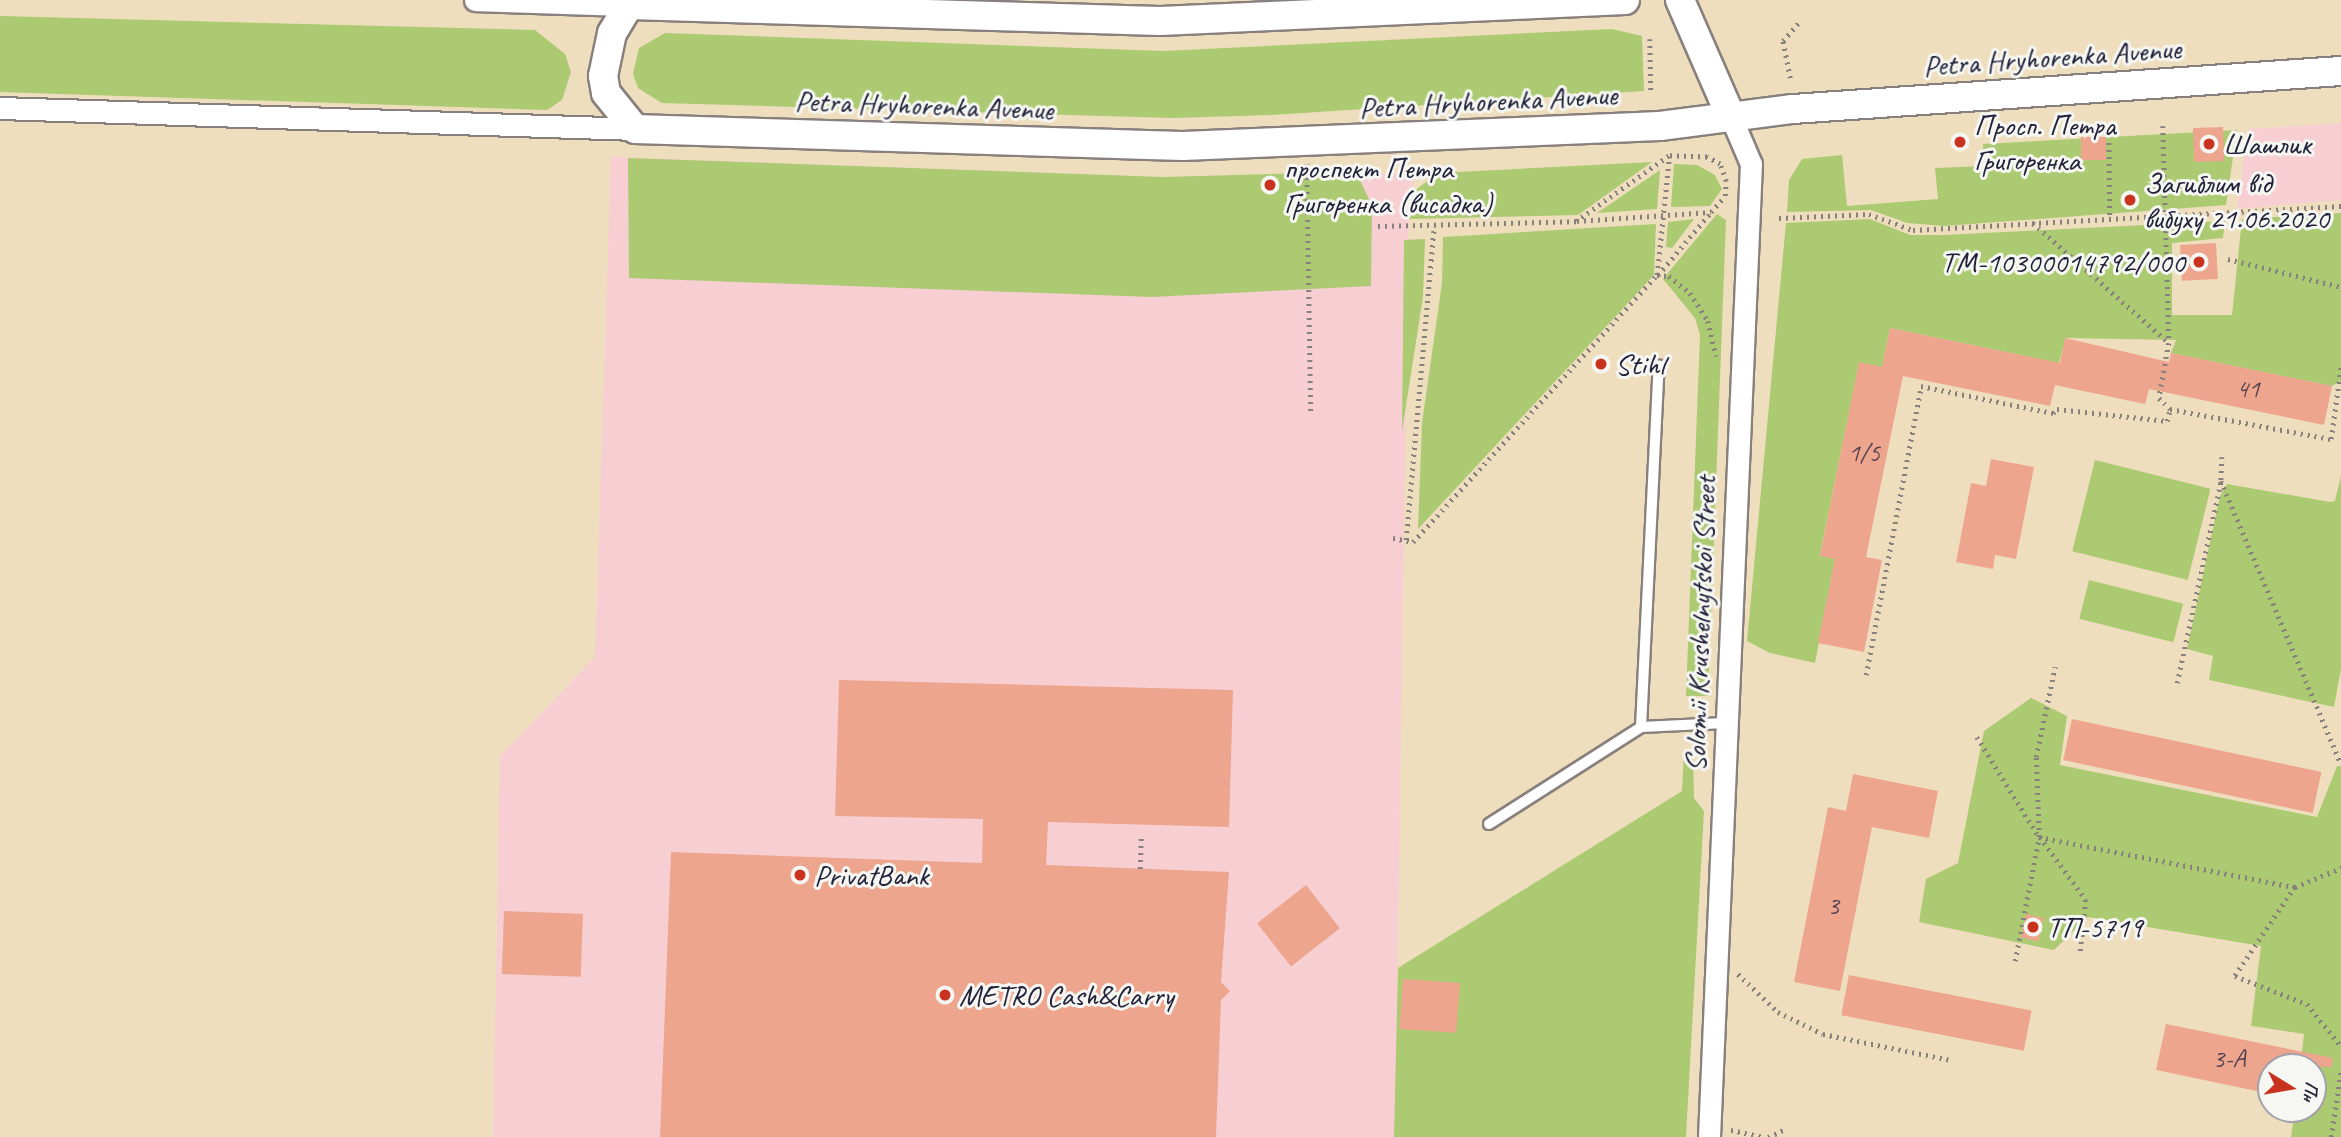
<!DOCTYPE html>
<html>
<head>
<meta charset="utf-8">
<style>
  body { margin:0 }
  #map { position:relative; width:2341px; height:1137px; overflow:hidden; background:#efdebd; font-family:Caveat,sans-serif }
  div>[style] { position:absolute }
  .built>* { inset:0; background:#f7cfd3 }
  .green>* { inset:0; background:#abca71; transform-origin:0 0 }
  .building>* { inset:0; background:#eea58e; transform-origin:0 0 }
  .path>* { height:4.5px; margin-top:-2.25px; transform-origin:0; background:repeating-linear-gradient(90deg,#88807c 0 2px,transparent 0 7px) }
  .roads { filter:drop-shadow(2px 0 #88807c) drop-shadow(-2px 0 #88807c) drop-shadow(0 2px #88807c) drop-shadow(0 -2px #88807c) }
  .service>* { height:10px; margin:-5px; padding:0 5px; transform-origin:5px; border-radius:5px; background:#fff }
  .minor>* { height:21px; margin:-10.5px; padding:0 10.5px; transform-origin:10.5px; border-radius:10.5px; background:#fff }
  .tertiary>* { height:28px; margin:-14px; padding:0 14px; transform-origin:14px; border-radius:14px; background:#fff }
  .dots>* { width:19px; height:19px; translate:-50% -50%; box-sizing:border-box; border:4px solid #f6f6f2; border-radius:50% }
  span { translate:-50% -50%; white-space:nowrap; text-align:center; line-height:1.15; -webkit-text-stroke:6px #f6f6f2; paint-order:stroke }
  .number-label { font-size:26px; color:#554350 }
  .number-label span { -webkit-text-stroke-width:0 }
  .street-label { font-size:30px; color:#22223b }
  .poi-label { font-size:30px; color:#22223b }
  .left { translate:0 -50%; text-align:left }
  .right { translate:-100% -50%; text-align:right }
  .north { position:absolute; left:2257px; top:1053px; width:70px; height:70px; box-sizing:border-box; background:#f6f6f2; border:2px solid #a1a1a9; border-radius:50%; rotate:101deg; font-size:19px; font-weight:700; line-height:28px; text-align:center; color:#22223b }
  .north::after { content:''; display:block; margin:auto; width:24px; height:32px; background:#c8321e; clip-path:polygon(50% 0,100% 100%,50% 72%,0 100%) }
</style>
</head>
<body>
<div id="map">
  <div class="built">
    <div style="clip-path:polygon(2341px 123px,2341px 200px,2237px 209px,2248px 129px)"></div>
    <div style="clip-path:polygon(611px 157px,1163px 177px,1418px 173px,1409px 195px,1395px 1137px,493px 1137px,500px 756px,595px 657px)"></div>
  </div>
  <div class="green">
    <div style="clip-path:polygon(0 16px,535px 30px,565px 54px,571px 72px,562px 100px,547px 110px,0 92px)"></div>
    <div style="clip-path:polygon(1612px 29px,1642px 36px,1644px 91px,1272px 115px,1173px 118px,662px 103px,638px 88px,633px 74px,639px 48px,665px 33px,1163px 51px)"></div>
    <div style="clip-path:polygon(2237px 130px,2226px 205px,1944px 226px,1907px 223px,1871px 210px,1787px 212px,1789px 180px,1802px 159px,1842px 155px,1847px 206px,1938px 199px,1935px 168px,1984px 166px,1983px 144px)"></div>
    <div style="clip-path:polygon(628px 158px,1163px 177px,1341px 172px,1359px 178px,1372px 206px,1371px 286px,1152px 297px,629px 278px)"></div>
    <div style="clip-path:polygon(1652px 162px,1578px 215px,1409px 219px,1409px 195px,1438px 173px)"></div>
    <div style="clip-path:polygon(1674px 164px,1697px 165px,1715px 175px,1722px 189px,1710px 206px,1671px 207px)"></div>
    <div style="clip-path:polygon(1660px 170px,1657px 209px,1597px 213px)"></div>
    <div style="clip-path:polygon(2341px 213px,2341px 381px,2332px 386px,2171px 353px,2176px 340px,2066px 338px,2059px 363px,1890px 328px,1882px 367px,1859px 363px,1820px 555px,1835px 559px,1815px 663px,1770px 653px,1747px 641px,1786px 223px,1870px 219px,1910px 235px,1945px 235px,2225px 221px,2223px 238px,2172px 243px,2172px 315px,2232px 315px,2242px 219px)"></div>
    <div style="clip-path:polygon(1717px 214px,1726px 220px,1708px 696px,1686px 696px,1700px 335px,1695px 318px,1663px 279px)"></div>
    <div style="clip-path:polygon(1694px 219px,1672px 248px,1666px 247px,1668px 222px)"></div>
    <div style="clip-path:polygon(1656px 224px,1654px 275px,1418px 529px,1422px 423px,1442px 283px,1443px 237px)"></div>
    <div style="clip-path:polygon(1425px 239px,1423px 297px,1402px 431px,1404px 240px)"></div>
    <div style="left:2095px;top:460px;width:119px;height:94px;rotate:14deg"></div>
    <div style="clip-path:polygon(2341px 476px,2341px 669px,2334px 707px,2209px 680px,2213px 656px,2187px 649px,2220px 496px,2227px 484px,2330px 502px,2335px 501px)"></div>
    <div style="left:2089px;top:580px;width:97px;height:40px;rotate:14deg"></div>
    <div style="clip-path:polygon(2031px 698px,2067px 716px,2060px 765px,2317px 817px,2337px 766px,2341px 766px,2341px 1137px,2291px 1137px,2295px 1109px,2313px 1109px,2313px 1067px,2300px 1067px,2304px 1034px,2251px 1026px,2261px 946px,2088px 917px,2054px 950px,1919px 922px,1926px 879px,1958px 863px,1984px 731px)"></div>
    <div style="clip-path:polygon(1693px 752px,1694px 798px,1704px 811px,1686px 1137px,1394px 1137px,1398px 968px,1682px 791px,1684px 753px)"></div>
  </div>
  <div class="building">
    <div style="left:2223px;top:127px;width:34px;height:30px;rotate:88deg"></div>
    <div style="left:2081px;top:137px;width:25px;height:23px"></div>
    <div style="left:2216px;top:243px;width:36px;height:36px;rotate:87deg"></div>
    <div style="clip-path:polygon(1890px 328px,2060px 363px,2065px 338px,2169px 362px,2171px 353px,2332px 386px,2324px 425px,2149px 389px,2145px 404px,2055px 385px,2050px 406px,1903px 376px,1866px 557px,1882px 560px,1864px 652px,1818px 643px,1835px 559px,1820px 556px,1859px 362px,1882px 367px)"></div>
    <div style="clip-path:polygon(1991px 459px,2034px 467px,2016px 559px,1995px 555px,1993px 569px,1956px 562px,1971px 483px,1986px 486px)"></div>
    <div style="clip-path:polygon(839px 680px,1233px 690px,1229px 827px,1048px 822px,1046px 865px,1229px 872px,1221px 982px,1230px 991px,1221px 1000px,1216px 1137px,660px 1137px,671px 852px,982px 863px,983px 819px,835px 816px)"></div>
    <div style="left:2072px;top:719px;width:255px;height:42px;rotate:12deg"></div>
    <div style="clip-path:polygon(1853px 774px,1938px 791px,1929px 838px,1872px 827px,1840px 991px,1794px 982px,1828px 807px,1846px 811px)"></div>
    <div style="left:1306px;top:885px;width:55px;height:62px;rotate:52deg"></div>
    <div style="left:504px;top:911px;width:79px;height:63px;rotate:2deg"></div>
    <div style="left:2026px;top:914px;width:18px;height:24px;rotate:13deg"></div>
    <div style="left:1849px;top:975px;width:186px;height:41px;rotate:11deg"></div>
    <div style="left:1403px;top:979px;width:57px;height:50px;rotate:4deg"></div>
    <div style="clip-path:polygon(2166px 1024px,2333px 1058px,2332px 1067px,2271px 1067px,2271px 1094px,2156px 1070px)"></div>
  </div>
  <div class="path">
    <div style="left:1650px;top:39px;width:54px;rotate:88.9deg"></div>
    <div style="left:1790px;top:78px;width:38px;rotate:-101deg"></div>
    <div style="left:1783px;top:41px;width:25px;rotate:-50deg"></div>
    <div style="left:2163px;top:126px;width:217px;rotate:88.4deg"></div>
    <div style="left:2169px;top:343px;width:56px;rotate:100.3deg"></div>
    <div style="left:2159px;top:398px;width:16px;rotate:45deg"></div>
    <div style="left:2109px;top:129px;width:90px;rotate:89.4deg"></div>
    <div style="left:1307px;top:164px;width:251px;rotate:89.1deg"></div>
    <div style="left:1779px;top:218px;width:90px;rotate:-2.5deg"></div>
    <div style="left:1869px;top:214px;width:47px;rotate:20deg"></div>
    <div style="left:1913px;top:230px;width:429px;rotate:-3.2deg"></div>
    <div style="left:2033px;top:223px;width:180px;rotate:41.4deg"></div>
    <div style="left:1378px;top:226px;width:199px;rotate:-1.4deg"></div>
    <div style="left:1577px;top:221px;width:134px;rotate:-3.8deg"></div>
    <div style="left:1711px;top:212px;width:21px;rotate:-49deg"></div>
    <div style="left:1725px;top:196px;width:15px;rotate:-86deg"></div>
    <div style="left:1726px;top:181px;width:18px;rotate:-109deg"></div>
    <div style="left:1720px;top:164px;width:15px;rotate:-152deg"></div>
    <div style="left:1707px;top:157px;width:38px;rotate:-178deg"></div>
    <div style="left:1669px;top:156px;width:113px;rotate:144.8deg"></div>
    <div style="left:2228px;top:259px;width:116px;rotate:13.9deg"></div>
    <div style="left:1657px;top:275px;width:12px;rotate:5deg"></div>
    <div style="left:1669px;top:276px;width:27px;rotate:39deg"></div>
    <div style="left:1690px;top:293px;width:33px;rotate:57deg"></div>
    <div style="left:1708px;top:321px;width:36px;rotate:77deg"></div>
    <div style="left:1658px;top:275px;width:82px;rotate:-49.9deg"></div>
    <div style="left:2222px;top:457px;width:24px;rotate:92deg"></div>
    <div style="left:2221px;top:481px;width:307px;rotate:67deg"></div>
    <div style="left:1393px;top:538px;width:20px;rotate:11deg"></div>
    <div style="left:1413px;top:542px;width:362px;rotate:-47.6deg"></div>
    <div style="left:1657px;top:275px;width:118px;rotate:-84.1deg"></div>
    <div style="left:1406px;top:540px;width:315px;rotate:-84.9deg"></div>
    <div style="left:1866px;top:675px;width:294px;rotate:-79.2deg"></div>
    <div style="left:1921px;top:386px;width:135px;rotate:11.6deg"></div>
    <div style="left:2053px;top:413px;width:6px;rotate:-45deg"></div>
    <div style="left:2057px;top:409px;width:111px;rotate:6.2deg"></div>
    <div style="left:2167px;top:421px;width:12px;rotate:-76deg"></div>
    <div style="left:2170px;top:409px;width:164px;rotate:10.6deg"></div>
    <div style="left:2331px;top:439px;width:74px;rotate:-82.2deg"></div>
    <div style="left:2177px;top:683px;width:206px;rotate:-77.7deg"></div>
    <div style="left:1977px;top:737px;width:118px;rotate:58.2deg"></div>
    <div style="left:2039px;top:837px;width:261px;rotate:11.1deg"></div>
    <div style="left:2295px;top:887px;width:50px;rotate:-22.4deg"></div>
    <div style="left:2040px;top:837px;width:78px;rotate:53.9deg"></div>
    <div style="left:2086px;top:900px;width:56px;rotate:96.1deg"></div>
    <div style="left:1140px;top:869px;width:32px;rotate:-88deg"></div>
    <div style="left:2295px;top:887px;width:107px;rotate:124deg"></div>
    <div style="left:2235px;top:976px;width:77px;rotate:21.3deg"></div>
    <div style="left:2307px;top:1004px;width:54px;rotate:51deg"></div>
    <div style="left:2015px;top:961px;width:126px;rotate:-79deg"></div>
    <div style="left:2039px;top:837px;width:80px;rotate:-92.1deg"></div>
    <div style="left:2036px;top:757px;width:92px;rotate:-78.1deg"></div>
    <div style="left:1738px;top:974px;width:55px;rotate:43.5deg"></div>
    <div style="left:1778px;top:1012px;width:50px;rotate:26.1deg"></div>
    <div style="left:1823px;top:1034px;width:131px;rotate:11.5deg"></div>
    <div style="left:1731px;top:1130px;width:33px;rotate:12deg"></div>
    <div style="left:1768px;top:1137px;width:17px;rotate:-24deg"></div>
    <div style="left:2331px;top:1137px;width:67px;rotate:-81.4deg"></div>
  </div>
  <div class="roads">
    <div class="service">
      <div style="left:1641px;top:727px;width:362px;rotate:-87.2deg"></div>
      <div style="left:1489px;top:824px;width:180px;rotate:-32.5deg"></div>
      <div style="left:1641px;top:727px;width:84px;rotate:-2.7deg"></div>
    </div>
    <div class="minor">
      <div style="left:475px;top:0;width:154px;rotate:1.9deg"></div>
      <div style="left:0;top:108px;width:635px;rotate:1.89deg"></div>
      <div style="left:1709px;top:1137px;width:974px;rotate:-87.53deg"></div>
      <div style="left:1751px;top:164px;width:51px;rotate:-113.1deg"></div>
    </div>
    <div class="tertiary">
      <div style="left:1625px;top:0;width:465px;rotate:177.4deg"></div>
      <div style="left:1160px;top:21px;width:531px;rotate:-178.27deg"></div>
      <div style="left:629px;top:5px;width:33px;rotate:121deg"></div>
      <div style="left:612px;top:33px;width:44px;rotate:101.8deg"></div>
      <div style="left:603px;top:76px;width:17px;rotate:80deg"></div>
      <div style="left:606px;top:93px;width:46px;rotate:51.1deg"></div>
      <div style="left:635px;top:129px;width:548px;rotate:1.78deg"></div>
      <div style="left:1183px;top:146px;width:477px;rotate:-2.4deg"></div>
      <div style="left:1660px;top:126px;width:134px;rotate:-7.3deg"></div>
      <div style="left:1793px;top:109px;width:549px;rotate:-3.97deg"></div>
      <div style="left:1680px;top:0;width:128px;rotate:66.4deg"></div>
    </div>
  </div>
  <div class="dots">
    <div style="left:1960px;top:142px;background:#c8321e"></div>
    <div style="left:2209px;top:144px;background:#c8321e"></div>
    <div style="left:1270px;top:185px;background:#c8321e"></div>
    <div style="left:2130px;top:200px;background:#c8321e"></div>
    <div style="left:2199px;top:262px;background:#c8321e"></div>
    <div style="left:1601px;top:364px;background:#c8321e"></div>
    <div style="left:800px;top:875px;background:#c8321e"></div>
    <div style="left:2033px;top:927px;background:#c8321e"></div>
    <div style="left:945px;top:995px;background:#c8321e"></div>
  </div>
  <div class="number-label">
    <span style="left:2248px;top:389px">41</span>
    <span style="left:1864px;top:453px">1/5</span>
    <span style="left:1833px;top:906px">3</span>
    <span style="left:2229px;top:1059px">3-А</span>
  </div>
  <div class="street-label">
    <span style="left:2052px;top:57px;rotate:-4deg">Petra Hryhorenka Avenue</span>
    <span style="left:1488px;top:101px;rotate:-3deg">Petra Hryhorenka Avenue</span>
    <span style="left:924px;top:105px;rotate:2deg">Petra Hryhorenka Avenue</span>
    <span style="left:1700px;top:624px;rotate:-88deg">Solomii Krushelnytskoi Street</span>
  </div>
  <div class="poi-label">
    <span class="left" style="left:1974px;top:142px">Просп. Петра<br>Григоренка</span>
    <span class="left" style="left:2223px;top:144px">Шашлик</span>
    <span class="left" style="left:1284px;top:185px">проспект Петра<br>Григоренка (висадка)</span>
    <span class="left" style="left:2144px;top:200px">Загиблим від<br>вибуху 21.06.2020</span>
    <span class="right" style="left:2185px;top:262px">ТМ-10300014792/000</span>
    <span class="left" style="left:1615px;top:364px">Stihl</span>
    <span class="left" style="left:814px;top:875px">PrivatBank</span>
    <span class="left" style="left:2047px;top:927px">ТП-5719</span>
    <span class="left" style="left:959px;top:995px">METRO Cash&amp;Carry</span>
  </div>
  <div class="north">Пн</div>
</div>
</body>
</html>
